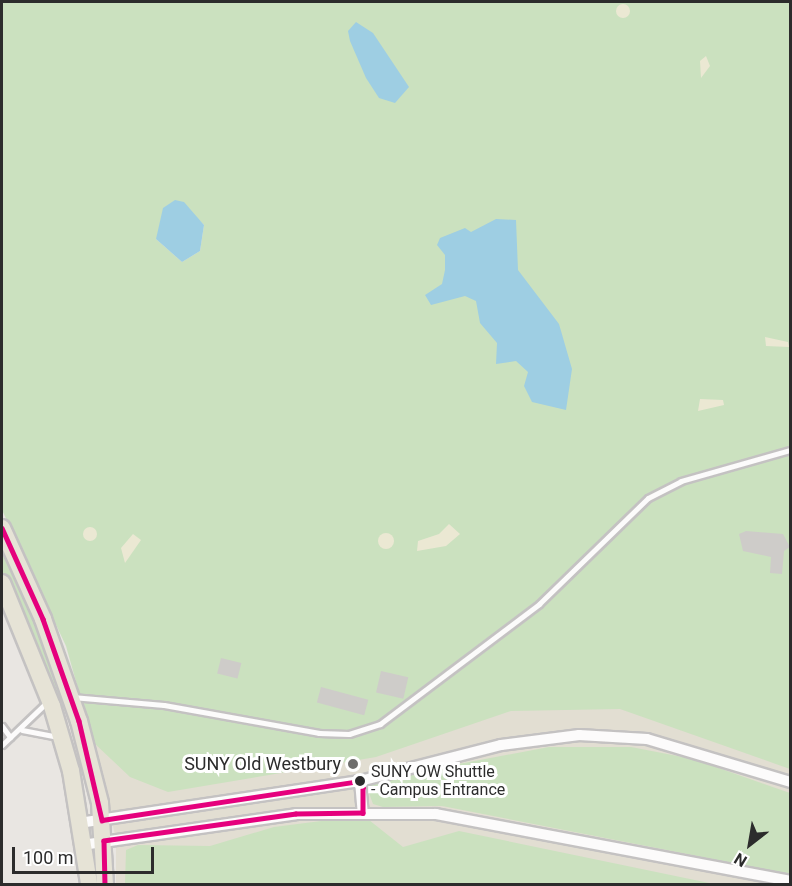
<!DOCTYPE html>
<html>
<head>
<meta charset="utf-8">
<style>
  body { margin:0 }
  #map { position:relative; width:792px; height:886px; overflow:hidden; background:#e9e6e2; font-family:Roboto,sans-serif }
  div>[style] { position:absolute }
  .education>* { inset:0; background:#e2ded2 }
  .green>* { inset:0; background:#cbe1bf }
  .sand>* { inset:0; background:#ebe8d3 }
  .round { border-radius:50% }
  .water>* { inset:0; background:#9ecee3 }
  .building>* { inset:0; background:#ceccc9; transform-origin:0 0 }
  .roads { filter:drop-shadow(2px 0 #c4c2c2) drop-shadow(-2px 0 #c4c2c2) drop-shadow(0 2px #c4c2c2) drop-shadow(0 -2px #c4c2c2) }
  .service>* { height:5px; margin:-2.5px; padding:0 2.5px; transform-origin:2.5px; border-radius:2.5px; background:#fcfbfb }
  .minor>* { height:10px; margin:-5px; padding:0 5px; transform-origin:5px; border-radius:5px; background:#fcfbfb }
  .primary>* { height:16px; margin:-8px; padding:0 8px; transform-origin:8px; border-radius:8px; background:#e6e3d6 }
  .bus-1>* { height:4.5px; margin:-2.25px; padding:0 2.25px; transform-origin:2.25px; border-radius:2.25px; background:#e5007d }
  .dots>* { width:16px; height:16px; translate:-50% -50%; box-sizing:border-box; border:3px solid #fff; border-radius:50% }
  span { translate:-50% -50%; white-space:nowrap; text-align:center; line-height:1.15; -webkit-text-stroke:6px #fff; paint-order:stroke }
  .bus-label { font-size:16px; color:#2c2c2c }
  .left { translate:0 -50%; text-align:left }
  .poi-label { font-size:18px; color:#2c2c2c }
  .right { translate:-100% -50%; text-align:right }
  .frame { position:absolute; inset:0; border:3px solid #2c2c2c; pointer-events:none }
  .north { position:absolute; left:720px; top:814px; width:60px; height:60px; -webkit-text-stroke:4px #fff; paint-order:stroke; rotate:211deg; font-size:16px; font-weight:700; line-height:24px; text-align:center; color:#2c2c2c }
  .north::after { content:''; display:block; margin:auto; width:21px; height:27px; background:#2c2c2c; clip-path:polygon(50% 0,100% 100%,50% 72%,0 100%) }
  .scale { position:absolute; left:12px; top:847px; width:142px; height:27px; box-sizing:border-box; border:3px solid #2c2c2c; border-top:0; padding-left:8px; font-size:18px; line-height:21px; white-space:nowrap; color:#2c2c2c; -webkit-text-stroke:4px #fff; paint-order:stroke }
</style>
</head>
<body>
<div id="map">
  <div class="education">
    <div style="clip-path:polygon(468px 680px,790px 728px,790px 884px,442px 884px,294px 853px,266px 884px,116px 884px,116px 839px,93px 742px,169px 753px)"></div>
  </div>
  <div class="green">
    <div style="clip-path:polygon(evenodd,2px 2px,790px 2px,790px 769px,620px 709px,511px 711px,376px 757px,168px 792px,130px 777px,93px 742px,66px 646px,2px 510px,2px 2px,200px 221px,204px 225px,200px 251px,182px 262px,156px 239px,200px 221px)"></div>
    <div style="clip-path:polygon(2px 552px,42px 629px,72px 727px,2px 573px)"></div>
    <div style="clip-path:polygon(549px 747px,631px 747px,693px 759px,790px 793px,790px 874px,442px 806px,383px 807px,373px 804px,369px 793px,370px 783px,379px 779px)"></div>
    <div style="clip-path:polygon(329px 820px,369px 820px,403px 847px,459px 831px,714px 884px,125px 884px,126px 850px,138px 845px,210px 846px,274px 827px)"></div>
  </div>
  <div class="sand">
    <div class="round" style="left:616px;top:4px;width:14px;height:14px"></div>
    <div style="clip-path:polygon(706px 56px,710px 66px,701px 78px,700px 61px)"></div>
    <div style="clip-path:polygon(765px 337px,788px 342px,789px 347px,766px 346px)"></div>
    <div style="clip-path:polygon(700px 399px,723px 400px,724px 405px,698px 411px)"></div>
    <div style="clip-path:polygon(449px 524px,460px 534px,446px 546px,417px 551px,418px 541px,439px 534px)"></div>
    <div class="round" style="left:83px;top:527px;width:14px;height:14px"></div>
    <div class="round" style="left:378px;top:533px;width:16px;height:16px"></div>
    <div style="clip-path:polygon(133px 534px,141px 540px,125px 563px,121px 548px)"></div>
  </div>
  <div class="water">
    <div style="clip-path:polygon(356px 22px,373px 33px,409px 87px,395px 103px,379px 98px,366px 78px,350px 41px,348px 31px)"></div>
    <div style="clip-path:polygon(175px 200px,184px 202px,204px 225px,200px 251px,182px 262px,156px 239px,163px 208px)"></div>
    <div style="clip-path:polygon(496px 219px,516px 220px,518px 270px,559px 324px,572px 369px,566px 410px,532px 402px,524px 386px,528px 372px,516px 361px,496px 364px,497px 343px,480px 323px,476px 301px,465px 296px,431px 305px,425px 295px,442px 284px,445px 270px,445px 255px,437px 245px,440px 238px,465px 228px,471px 232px)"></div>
  </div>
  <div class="building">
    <div style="clip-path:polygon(746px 531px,783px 534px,790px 547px,784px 551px,782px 574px,770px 573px,771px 557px,743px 551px,739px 534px)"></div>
    <div style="left:221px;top:658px;width:21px;height:16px;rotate:14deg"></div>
    <div style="left:381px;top:671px;width:28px;height:22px;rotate:13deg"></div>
    <div style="left:321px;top:687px;width:49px;height:16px;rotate:15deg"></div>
  </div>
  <div class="roads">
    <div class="service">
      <div style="left:72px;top:697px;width:92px;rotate:5deg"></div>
      <div style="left:164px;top:705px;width:158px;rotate:10.2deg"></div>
      <div style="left:319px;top:733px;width:30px;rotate:2deg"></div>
      <div style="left:349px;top:734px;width:33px;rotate:-18deg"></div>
      <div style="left:380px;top:724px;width:199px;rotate:-37deg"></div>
      <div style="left:539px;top:604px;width:152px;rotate:-44.2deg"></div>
      <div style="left:648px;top:498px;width:37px;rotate:-27deg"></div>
      <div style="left:681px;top:481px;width:113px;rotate:-15.9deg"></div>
      <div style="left:2px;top:726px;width:14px;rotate:54deg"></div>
      <div style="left:22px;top:730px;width:37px;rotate:11deg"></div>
      <div style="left:2px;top:745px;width:61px;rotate:-43.7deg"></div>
    </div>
    <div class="minor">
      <div style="left:360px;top:781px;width:32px;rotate:85deg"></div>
      <div style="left:79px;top:823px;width:284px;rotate:-8.5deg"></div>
      <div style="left:360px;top:781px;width:146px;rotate:-14.3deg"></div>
      <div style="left:501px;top:745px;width:79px;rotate:-7.3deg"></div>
      <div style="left:579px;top:735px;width:68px;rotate:3.4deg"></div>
      <div style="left:647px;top:739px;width:149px;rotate:16.7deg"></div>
      <div style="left:82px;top:845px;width:216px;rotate:-8.2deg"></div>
      <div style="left:296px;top:814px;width:140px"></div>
      <div style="left:436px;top:814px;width:360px;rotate:10.7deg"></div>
    </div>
    <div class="primary">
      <div style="left:2px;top:528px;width:100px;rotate:65.7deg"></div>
      <div style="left:43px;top:619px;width:108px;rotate:70.6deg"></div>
      <div style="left:79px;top:721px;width:85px;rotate:75.6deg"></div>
      <div style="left:100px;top:803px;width:81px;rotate:86.5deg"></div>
      <div style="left:2px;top:583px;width:133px;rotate:67.9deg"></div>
      <div style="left:52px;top:706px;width:68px;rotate:73.7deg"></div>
      <div style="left:71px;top:771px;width:114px;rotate:80.9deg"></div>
    </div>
  </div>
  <div class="bus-1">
    <div style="left:2px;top:528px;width:100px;rotate:65.7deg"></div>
    <div style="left:43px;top:619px;width:108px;rotate:70.6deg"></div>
    <div style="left:79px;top:721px;width:102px;rotate:76.9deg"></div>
    <div style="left:102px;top:820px;width:261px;rotate:-8.6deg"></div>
    <div style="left:360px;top:781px;width:7px;rotate:63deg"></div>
    <div style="left:363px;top:787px;width:26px;rotate:90deg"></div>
    <div style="left:363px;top:813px;width:67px;rotate:179.1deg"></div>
    <div style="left:296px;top:814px;width:194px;rotate:172deg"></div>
    <div style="left:104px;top:841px;width:43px;rotate:88.7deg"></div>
  </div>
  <div class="dots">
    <div style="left:353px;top:764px;background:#6e6d6c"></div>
    <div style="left:360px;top:781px;background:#2c2c2c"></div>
  </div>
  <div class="bus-label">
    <span class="left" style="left:371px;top:781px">SUNY OW Shuttle<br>- Campus Entrance</span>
  </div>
  <div class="poi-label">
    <span class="right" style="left:341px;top:764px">SUNY Old Westbury</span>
  </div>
  <div class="frame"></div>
  <div class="north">N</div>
  <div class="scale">100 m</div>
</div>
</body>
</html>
